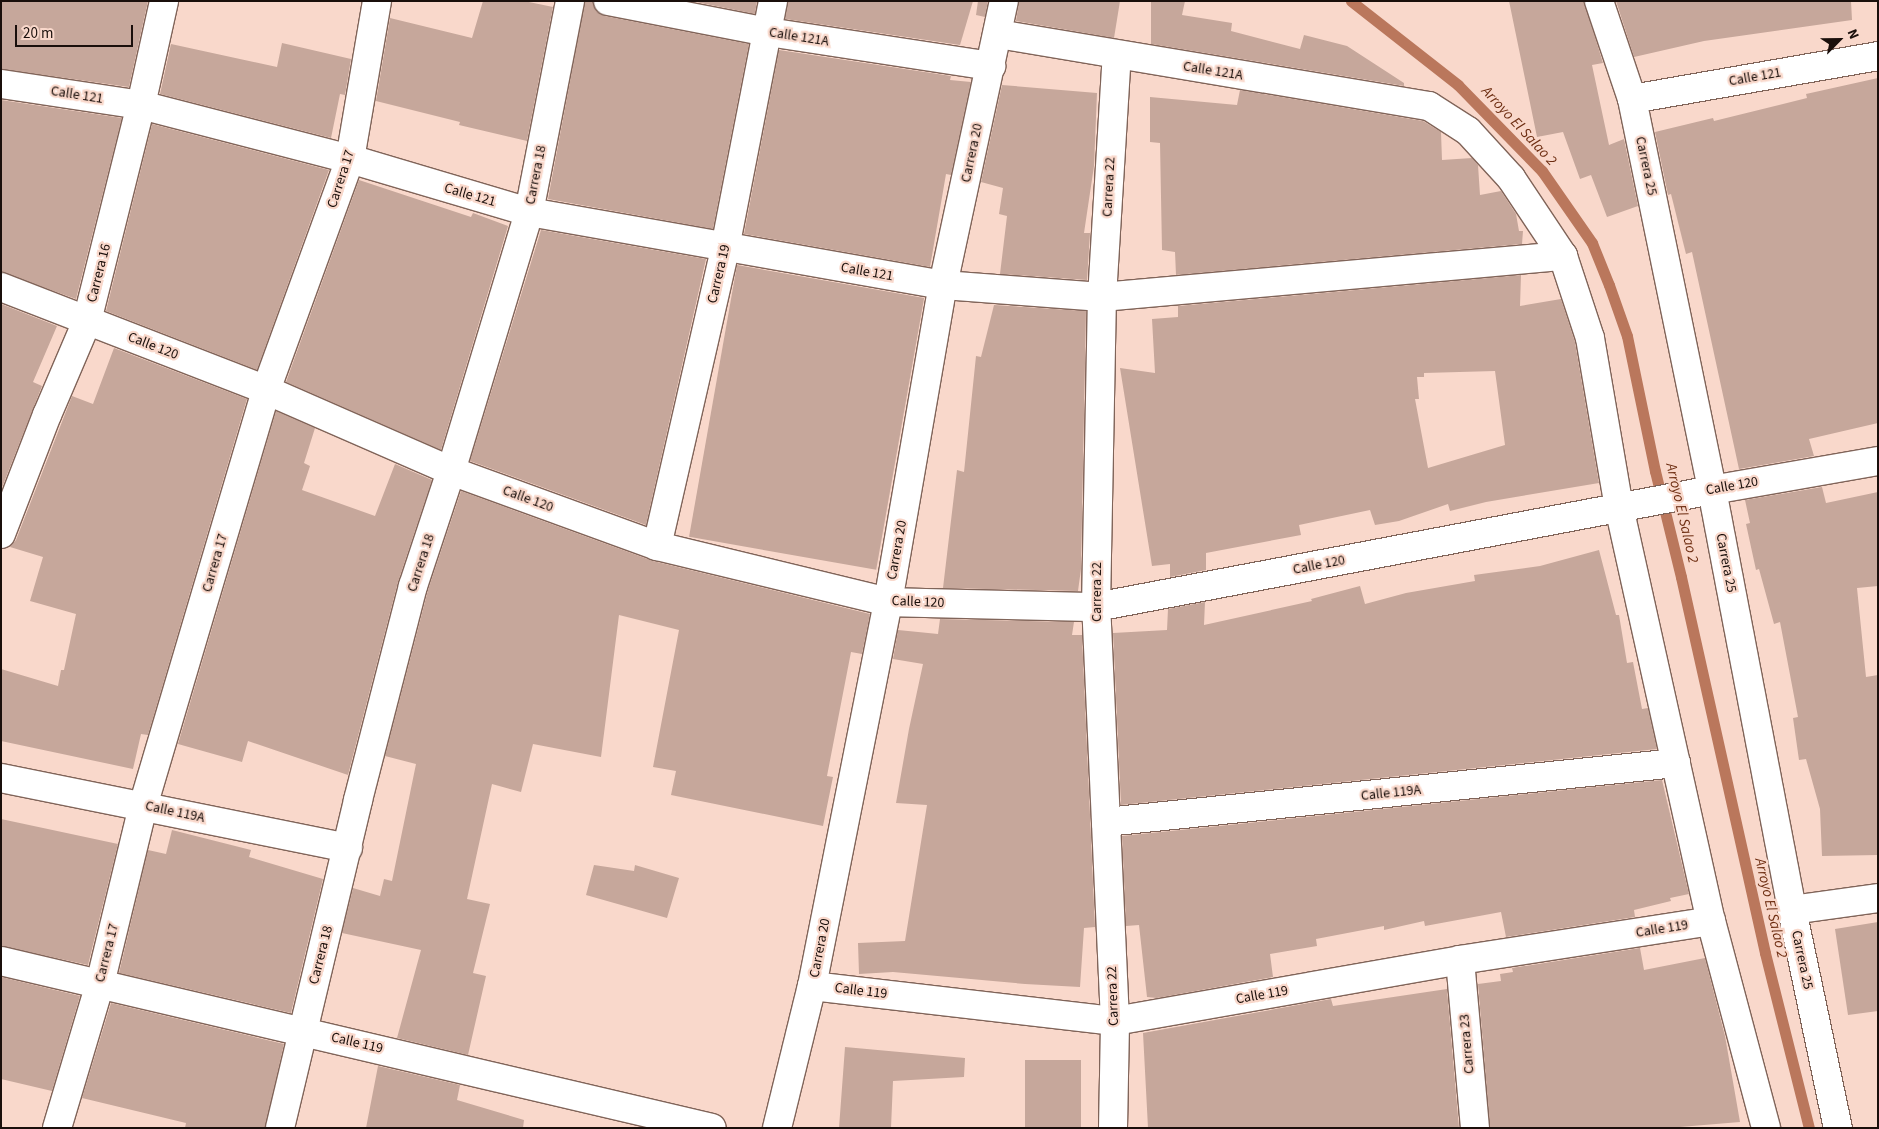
<!DOCTYPE html>
<html>
<head>
<meta charset="utf-8">
<style>
  body { margin:0 }
  #map { position:relative; width:1879px; height:1129px; overflow:hidden; background:#f9d8cb; font-family:"Source Sans 3",sans-serif }
  div>[style] { position:absolute }
  .stream>* { height:11px; margin:-5.5px; padding:0 5.5px; transform-origin:5.5px; border-radius:5.5px; background:#ba775c }
  .building>* { inset:0; background:#c6a79b; transform-origin:0 0 }
  .roads { filter:drop-shadow(1px 0 #806459) drop-shadow(-1px 0 #806459) drop-shadow(0 1px #806459) drop-shadow(0 -1px #806459) }
  .minor>* { height:28px; margin:-14px; padding:0 14px; transform-origin:14px; border-radius:14px; background:#fff }
  span { translate:-50% -50%; white-space:nowrap; text-align:center; line-height:1.15; -webkit-text-stroke:4.5px #f9d8cb; paint-order:stroke }
  .street-label { font-size:14px; color:#1a0f0b }
  .water-label { font-size:15px; color:#6d2d11; font-style:italic }
  .frame { position:absolute; inset:0; border:2px solid #1a0f0b; pointer-events:none }
  .north { position:absolute; left:1814px; top:15px; width:50px; height:50px; -webkit-text-stroke:4px #f9d8cb; paint-order:stroke; rotate:67deg; font-size:14px; font-weight:700; line-height:20px; text-align:center; color:#1a0f0b }
  .north::after { content:''; display:block; margin:auto; width:18px; height:22px; background:#1a0f0b; clip-path:polygon(50% 0,100% 100%,50% 72%,0 100%) }
  .scale { position:absolute; left:15px; top:25px; width:118px; height:22px; box-sizing:border-box; border:2px solid #1a0f0b; border-top:0; padding-left:6px; font-size:15px; line-height:18px; white-space:nowrap; color:#1a0f0b; -webkit-text-stroke:4px #f9d8cb; paint-order:stroke }
</style>
</head>
<body>
<div id="map">
  <div class="stream">
    <div style="left:1351px;top:1px;width:136px;rotate:38.1deg"></div>
    <div style="left:1458px;top:85px;width:120px;rotate:45.7deg"></div>
    <div style="left:1542px;top:171px;width:88px;rotate:55.2deg"></div>
    <div style="left:1592px;top:243px;width:45px;rotate:68deg"></div>
    <div style="left:1609px;top:285px;width:54px;rotate:70.6deg"></div>
    <div style="left:1627px;top:336px;width:138px;rotate:78.3deg"></div>
    <div style="left:1655px;top:471px;width:109px;rotate:76.2deg"></div>
    <div style="left:1681px;top:577px;width:385px;rotate:77.4deg"></div>
    <div style="left:1765px;top:953px;width:180px;rotate:75.9deg"></div>
  </div>
  <div class="building">
    <div style="clip-path:polygon(1px 1px,148px 1px,129px 87px,1px 69px)"></div>
    <div style="clip-path:polygon(483px 1px,524px 1px,553px 7px,527px 141px,459px 125px,460px 122px,376px 101px,390px 18px,472px 38px)"></div>
    <div style="clip-path:polygon(585px 1px,593px 1px,597px 12px,605px 16px,749px 44px,713px 229px,548px 199px)"></div>
    <div style="clip-path:polygon(691px 1px,757px 1px,755px 14px)"></div>
    <div style="clip-path:polygon(788px 1px,973px 1px,960px 45px,785px 19px)"></div>
    <div style="clip-path:polygon(978px 1px,988px 1px,985px 17px,976px 15px)"></div>
    <div style="clip-path:polygon(1019px 1px,1120px 1px,1114px 38px,1016px 21px)"></div>
    <div style="clip-path:polygon(1151px 1px,1185px 1px,1182px 15px,1232px 23px,1231px 31px,1300px 49px,1304px 35px,1347px 46px,1404px 83px,1404px 86px,1151px 44px)"></div>
    <div style="clip-path:polygon(1509px 1px,1584px 1px,1603px 63px,1592px 65px,1609px 145px,1624px 139px,1638px 206px,1607px 217px,1591px 175px,1580px 179px,1563px 132px,1537px 137px)"></div>
    <div style="clip-path:polygon(1616px 1px,1851px 1px,1852px 20px,1704px 41px,1634px 57px)"></div>
    <div style="clip-path:polygon(282px 43px,351px 59px,345px 95px,340px 94px,331px 138px,160px 94px,171px 44px,277px 67px)"></div>
    <div style="clip-path:polygon(779px 50px,951px 76px,950px 80px,971px 82px,951px 175px,946px 174px,930px 267px,744px 234px)"></div>
    <div style="clip-path:polygon(1878px 78px,1878px 423px,1809px 439px,1814px 456px,1739px 469px,1692px 252px,1686px 254px,1671px 194px,1668px 195px,1655px 132px,1713px 118px,1714px 121px,1807px 98px,1806px 94px)"></div>
    <div style="clip-path:polygon(1002px 85px,1097px 93px,1094px 166px,1084px 233px,1090px 233px,1087px 280px,1000px 274px,1007px 216px,999px 214px,1003px 188px,981px 182px)"></div>
    <div style="clip-path:polygon(1240px 90px,1423px 121px,1441px 132px,1442px 160px,1472px 158px,1478px 165px,1480px 195px,1501px 191px,1516px 214px,1519px 231px,1523px 231px,1522px 244px,1176px 275px,1175px 252px,1162px 250px,1160px 143px,1150px 142px,1150px 97px,1237px 105px)"></div>
    <div style="clip-path:polygon(1px 100px,122px 118px,76px 299px,1px 272px)"></div>
    <div style="clip-path:polygon(152px 124px,329px 170px,257px 370px,106px 311px)"></div>
    <div style="clip-path:polygon(359px 180px,471px 217px,473px 213px,508px 226px,441px 450px,286px 382px)"></div>
    <div style="clip-path:polygon(541px 230px,706px 259px,646px 525px,470px 461px)"></div>
    <div style="left:737px;top:265px;width:190px;height:276px;rotate:10deg"></div>
    <div style="clip-path:polygon(evenodd,1521px 275px,1520px 306px,1561px 299px,1575px 342px,1599px 483px,1486px 502px,1450px 511px,1448px 504px,1399px 521px,1375px 525px,1370px 510px,1299px 525px,1301px 535px,1206px 553px,1206px 570px,1170px 577px,1170px 564px,1152px 566px,1120px 368px,1155px 373px,1152px 319px,1178px 317px,1178px 306px,1521px 275px,1495px 371px,1505px 445px,1428px 468px,1415px 399px,1419px 399px,1417px 377px,1424px 377px,1424px 373px,1495px 371px)"></div>
    <div style="clip-path:polygon(1px 304px,57px 326px,33px 382px,42px 386px,1px 490px)"></div>
    <div style="clip-path:polygon(994px 305px,1086px 311px,1081px 569px,1078px 591px,943px 588px,957px 470px,964px 472px,976px 356px,981px 357px)"></div>
    <div style="clip-path:polygon(114px 348px,247px 399px,148px 735px,141px 734px,133px 769px,1px 741px,1px 669px,58px 686px,61px 670px,64px 670px,76px 614px,30px 601px,43px 557px,10px 547px,16px 540px,72px 396px,93px 404px)"></div>
    <div style="clip-path:polygon(276px 411px,315px 428px,304px 463px,310px 466px,302px 490px,375px 516px,395px 464px,432px 480px,398px 582px,348px 775px,248px 741px,242px 762px,178px 744px)"></div>
    <div style="clip-path:polygon(1822px 487px,1826px 503px,1878px 492px,1878px 586px,1857px 588px,1866px 677px,1878px 675px,1878px 855px,1822px 856px,1820px 809px,1806px 759px,1799px 760px,1793px 718px,1798px 717px,1780px 622px,1774px 624px,1759px 569px,1756px 570px,1746px 524px,1750px 523px,1745px 500px)"></div>
    <div style="clip-path:polygon(461px 491px,653px 561px,870px 614px,862px 654px,851px 652px,827px 776px,833px 777px,823px 826px,671px 795px,676px 771px,653px 767px,679px 630px,619px 615px,601px 757px,533px 744px,521px 792px,492px 784px,467px 899px,490px 904px,473px 973px,486px 976px,468px 1055px,397px 1038px,421px 950px,342px 933px,353px 888px,380px 896px,384px 879px,392px 881px,416px 764px,385px 756px,428px 590px)"></div>
    <div style="clip-path:polygon(1599px 550px,1616px 615px,1619px 615px,1627px 663px,1633px 662px,1642px 709px,1648px 708px,1657px 749px,1121px 805px,1113px 633px,1167px 630px,1168px 609px,1205px 602px,1204px 625px,1312px 601px,1311px 599px,1360px 586px,1365px 604px,1406px 593px,1475px 581px,1474px 575px,1540px 566px)"></div>
    <div style="clip-path:polygon(940px 619px,1074px 622px,1072px 635px,1082px 635px,1095px 927px,1084px 928px,1080px 987px,1025px 984px,893px 972px,859px 974px,858px 943px,905px 941px,927px 805px,896px 803px,909px 729px,923px 664px,893px 659px,898px 630px,938px 634px)"></div>
    <div style="clip-path:polygon(1662px 780px,1689px 894px,1670px 898px,1671px 901px,1634px 910px,1635px 917px,1506px 937px,1501px 912px,1425px 926px,1424px 921px,1384px 930px,1384px 926px,1316px 939px,1317px 946px,1270px 954px,1273px 977px,1157px 998px,1147px 997px,1139px 925px,1126px 926px,1122px 836px)"></div>
    <div style="clip-path:polygon(1px 819px,118px 844px,88px 965px,1px 946px)"></div>
    <div style="clip-path:polygon(172px 830px,251px 850px,249px 857px,323px 879px,291px 1013px,119px 973px,148px 850px,166px 854px)"></div>
    <div style="clip-path:polygon(594px 865px,634px 871px,635px 865px,679px 878px,667px 918px,586px 895px)"></div>
    <div style="clip-path:polygon(1878px 922px,1878px 1011px,1848px 1015px,1835px 929px)"></div>
    <div style="clip-path:polygon(1640px 948px,1644px 970px,1705px 958px,1725px 1036px,1740px 1122px,1668px 1128px,1490px 1128px,1478px 984px,1501px 981px,1500px 974px,1513px 972px,1512px 968px)"></div>
    <div style="clip-path:polygon(1px 977px,80px 996px,52px 1091px,1px 1079px)"></div>
    <div style="clip-path:polygon(1447px 989px,1459px 1128px,1148px 1128px,1143px 1033px,1331px 999px,1333px 1006px)"></div>
    <div style="clip-path:polygon(111px 1003px,284px 1044px,265px 1128px,185px 1128px,186px 1123px,82px 1098px)"></div>
    <div style="clip-path:polygon(845px 1047px,965px 1058px,964px 1077px,893px 1081px,891px 1128px,839px 1128px)"></div>
    <div style="left:1025px;top:1060px;width:56px;height:68px"></div>
    <div style="clip-path:polygon(378px 1066px,460px 1085px,457px 1100px,524px 1120px,523px 1128px,366px 1128px)"></div>
  </div>
  <div class="roads">
    <div class="minor">
      <div style="left:608px;top:1px;width:163px;rotate:11deg"></div>
      <div style="left:768px;top:32px;width:226px;rotate:8.7deg"></div>
      <div style="left:1599px;top:1px;width:103px;rotate:71.4deg"></div>
      <div style="left:1632px;top:99px;width:399px;rotate:78.4deg"></div>
      <div style="left:1712px;top:490px;width:428px;rotate:79.2deg"></div>
      <div style="left:1792px;top:910px;width:223px;rotate:78.1deg"></div>
      <div style="left:998px;top:34px;width:437px;rotate:9.5deg"></div>
      <div style="left:1429px;top:106px;width:46px;rotate:32.7deg"></div>
      <div style="left:1468px;top:131px;width:64px;rotate:47.5deg"></div>
      <div style="left:1511px;top:178px;width:94px;rotate:56.3deg"></div>
      <div style="left:1563px;top:256px;width:86px;rotate:71.8deg"></div>
      <div style="left:1590px;top:338px;width:171px;rotate:80.3deg"></div>
      <div style="left:1619px;top:507px;width:424px;rotate:77.5deg"></div>
      <div style="left:1711px;top:921px;width:214px;rotate:75.1deg"></div>
      <div style="left:1px;top:84px;width:142px;rotate:8.5deg"></div>
      <div style="left:141px;top:105px;width:216px;rotate:14.5deg"></div>
      <div style="left:350px;top:159px;width:187px;rotate:16.5deg"></div>
      <div style="left:529px;top:212px;width:420px;rotate:10deg"></div>
      <div style="left:943px;top:285px;width:159px;rotate:4.3deg"></div>
      <div style="left:1102px;top:297px;width:463px;rotate:-5.1deg"></div>
      <div style="left:1632px;top:99px;width:250px;rotate:-9.9deg"></div>
      <div style="left:1px;top:287px;width:284px;rotate:21.2deg"></div>
      <div style="left:266px;top:390px;width:202px;rotate:23.6deg"></div>
      <div style="left:451px;top:471px;width:219px;rotate:20deg"></div>
      <div style="left:657px;top:546px;width:238px;rotate:13.6deg"></div>
      <div style="left:888px;top:602px;width:208px;rotate:1.4deg"></div>
      <div style="left:1096px;top:607px;width:627px;rotate:-10.75deg"></div>
      <div style="left:1712px;top:490px;width:169px;rotate:-9.9deg"></div>
      <div style="left:1px;top:534px;width:128px;rotate:-68.9deg"></div>
      <div style="left:47px;top:415px;width:102px;rotate:-66.9deg"></div>
      <div style="left:87px;top:321px;width:223px;rotate:-76deg"></div>
      <div style="left:141px;top:105px;width:107px;rotate:-77.5deg"></div>
      <div style="left:657px;top:546px;width:306px;rotate:-77.1deg"></div>
      <div style="left:725px;top:248px;width:252px;rotate:-79deg"></div>
      <div style="left:1px;top:778px;width:354px;rotate:11.4deg"></div>
      <div style="left:1106px;top:822px;width:573px;rotate:-5.91deg"></div>
      <div style="left:1792px;top:910px;width:87px;rotate:-7.9deg"></div>
      <div style="left:1460px;top:960px;width:169px;rotate:84.9deg"></div>
      <div style="left:1px;top:961px;width:730px;rotate:13.22deg"></div>
      <div style="left:812px;top:986px;width:305px;rotate:6.6deg"></div>
      <div style="left:1115px;top:1021px;width:350px;rotate:-10deg"></div>
      <div style="left:1460px;top:960px;width:254px;rotate:-8.8deg"></div>
      <div style="left:57px;top:1128px;width:150px;rotate:-73.4deg"></div>
      <div style="left:100px;top:984px;width:183px;rotate:-76.4deg"></div>
      <div style="left:143px;top:806px;width:434px;rotate:-73.5deg"></div>
      <div style="left:266px;top:390px;width:246px;rotate:-70deg"></div>
      <div style="left:350px;top:159px;width:160px;rotate:-80.3deg"></div>
      <div style="left:280px;top:1128px;width:337px;rotate:-76.6deg"></div>
      <div style="left:358px;top:800px;width:221px;rotate:-75.6deg"></div>
      <div style="left:413px;top:586px;width:121px;rotate:-71.7deg"></div>
      <div style="left:451px;top:471px;width:270px;rotate:-73.2deg"></div>
      <div style="left:529px;top:212px;width:215px;rotate:-79deg"></div>
      <div style="left:777px;top:1128px;width:146px;rotate:-76.2deg"></div>
      <div style="left:812px;top:986px;width:391px;rotate:-78.8deg"></div>
      <div style="left:888px;top:602px;width:322px;rotate:-80.2deg"></div>
      <div style="left:943px;top:285px;width:290px;rotate:-77.9deg"></div>
      <div style="left:1113px;top:1128px;width:107px;rotate:-88.9deg"></div>
      <div style="left:1115px;top:1021px;width:414px;rotate:-92.6deg"></div>
      <div style="left:1096px;top:607px;width:310px;rotate:-88.9deg"></div>
      <div style="left:1102px;top:297px;width:242px;rotate:-86.5deg"></div>
    </div>
  </div>
  <div class="street-label">
    <span style="left:799px;top:37px;rotate:9deg">Calle 121A</span>
    <span style="left:1213px;top:71px;rotate:9deg">Calle 121A</span>
    <span style="left:1755px;top:77px;rotate:-10deg">Calle 121</span>
    <span style="left:77px;top:95px;rotate:9deg">Calle 121</span>
    <span style="left:972px;top:153px;rotate:-78deg">Carrera 20</span>
    <span style="left:1646px;top:166px;rotate:78deg">Carrera 25</span>
    <span style="left:536px;top:175px;rotate:-79deg">Carrera 18</span>
    <span style="left:341px;top:179px;rotate:-72deg">Carrera 17</span>
    <span style="left:1109px;top:187px;rotate:-87deg">Carrera 22</span>
    <span style="left:470px;top:195px;rotate:16deg">Calle 121</span>
    <span style="left:867px;top:272px;rotate:10deg">Calle 121</span>
    <span style="left:99px;top:273px;rotate:-76deg">Carrera 16</span>
    <span style="left:719px;top:274px;rotate:-77deg">Carrera 19</span>
    <span style="left:153px;top:346px;rotate:21deg">Calle 120</span>
    <span style="left:1732px;top:486px;rotate:-10deg">Calle 120</span>
    <span style="left:528px;top:499px;rotate:20deg">Calle 120</span>
    <span style="left:897px;top:550px;rotate:-80deg">Carrera 20</span>
    <span style="left:215px;top:563px;rotate:-74deg">Carrera 17</span>
    <span style="left:421px;top:563px;rotate:-72deg">Carrera 18</span>
    <span style="left:1726px;top:563px;rotate:79deg">Carrera 25</span>
    <span style="left:1319px;top:565px;rotate:-11deg">Calle 120</span>
    <span style="left:1097px;top:592px;rotate:-90deg">Carrera 22</span>
    <span style="left:918px;top:602px;rotate:2deg">Calle 120</span>
    <span style="left:1391px;top:793px;rotate:-6deg">Calle 119A</span>
    <span style="left:175px;top:812px;rotate:12deg">Calle 119A</span>
    <span style="left:1662px;top:929px;rotate:-9deg">Calle 119</span>
    <span style="left:820px;top:948px;rotate:-79deg">Carrera 20</span>
    <span style="left:107px;top:953px;rotate:-76deg">Carrera 17</span>
    <span style="left:321px;top:955px;rotate:-76deg">Carrera 18</span>
    <span style="left:1802px;top:960px;rotate:78deg">Carrera 25</span>
    <span style="left:861px;top:991px;rotate:7deg">Calle 119</span>
    <span style="left:1262px;top:995px;rotate:-10deg">Calle 119</span>
    <span style="left:1113px;top:996px;rotate:-92deg">Carrera 22</span>
    <span style="left:357px;top:1043px;rotate:13deg">Calle 119</span>
    <span style="left:1467px;top:1044px;rotate:-95deg">Carrera 23</span>
  </div>
  <div class="water-label">
    <span style="left:1519px;top:126px;rotate:47deg">Arroyo El Salao 2</span>
    <span style="left:1682px;top:513px;rotate:77deg">Arroyo El Salao 2</span>
    <span style="left:1771px;top:908px;rotate:77deg">Arroyo El Salao 2</span>
  </div>
  <div class="frame"></div>
  <div class="north">N</div>
  <div class="scale">20 m</div>
</div>
</body>
</html>
